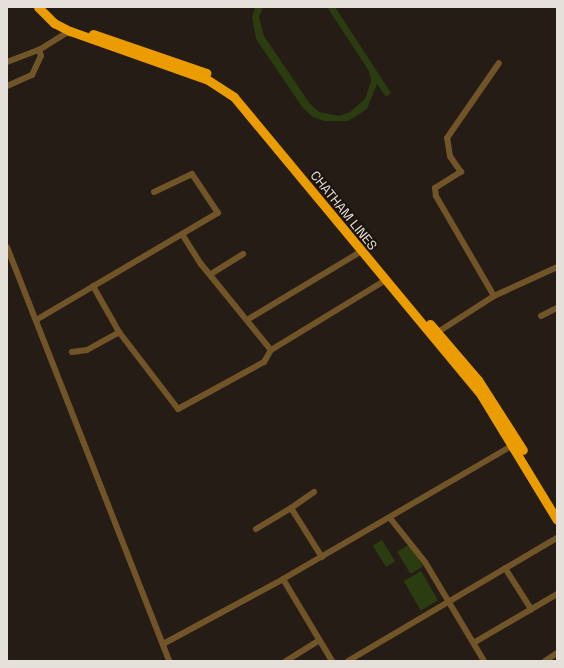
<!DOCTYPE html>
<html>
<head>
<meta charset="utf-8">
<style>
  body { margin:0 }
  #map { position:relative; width:564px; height:668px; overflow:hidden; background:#251c15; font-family:"Space Grotesk",sans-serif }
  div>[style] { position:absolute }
  .green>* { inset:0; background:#2a3c10; transform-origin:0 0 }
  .minor>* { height:6px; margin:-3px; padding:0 3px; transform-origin:3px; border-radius:3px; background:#725429 }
  .highway>* { height:9px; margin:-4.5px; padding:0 4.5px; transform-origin:4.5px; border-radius:4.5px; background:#ea9c00 }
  span { translate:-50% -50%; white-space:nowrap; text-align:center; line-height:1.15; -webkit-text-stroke:4px #1b130d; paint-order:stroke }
  .street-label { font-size:13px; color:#e6e0db }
  .frame { position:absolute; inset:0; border:8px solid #e6e0db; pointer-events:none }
</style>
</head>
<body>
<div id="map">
  <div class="green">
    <div style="clip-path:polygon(255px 7px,263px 7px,259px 17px,264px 36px,310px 104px,319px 112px,339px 116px,350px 112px,365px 99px,371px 81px,369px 71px,327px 7px,335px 7px,391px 93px,386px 97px,377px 84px,367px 109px,348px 121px,324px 121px,313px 117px,303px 108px,256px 39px,252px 17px)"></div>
    <div style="left:382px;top:540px;width:25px;height:11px;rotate:58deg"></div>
    <div style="left:410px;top:544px;width:26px;height:15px;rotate:59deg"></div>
    <div style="left:421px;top:571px;width:34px;height:20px;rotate:60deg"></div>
  </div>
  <div class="minor">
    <div style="left:7px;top:62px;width:34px;rotate:-21deg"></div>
    <div style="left:39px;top:50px;width:36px;rotate:-32deg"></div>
    <div style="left:7px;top:86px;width:27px;rotate:-24deg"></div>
    <div style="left:32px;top:75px;width:21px;rotate:-65deg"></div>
    <div style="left:41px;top:56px;width:6px;rotate:-108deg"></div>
    <div style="left:182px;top:234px;width:36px;rotate:58deg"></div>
    <div style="left:201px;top:264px;width:111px;rotate:50.9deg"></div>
    <div style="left:7px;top:247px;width:445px;rotate:68.6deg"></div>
    <div style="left:211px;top:274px;width:38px;rotate:-32deg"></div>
    <div style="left:93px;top:286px;width:53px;rotate:60.5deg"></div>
    <div style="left:119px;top:332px;width:97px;rotate:52.5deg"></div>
    <div style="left:178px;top:409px;width:98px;rotate:-28.7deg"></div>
    <div style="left:264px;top:362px;width:14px;rotate:-60deg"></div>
    <div style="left:271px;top:350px;width:132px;rotate:-31.4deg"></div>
    <div style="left:494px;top:296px;width:116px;rotate:-120.1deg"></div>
    <div style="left:436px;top:196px;width:8px;rotate:-97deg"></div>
    <div style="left:435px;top:188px;width:31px;rotate:-32deg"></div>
    <div style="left:461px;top:172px;width:19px;rotate:-125deg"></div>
    <div style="left:450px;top:156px;width:18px;rotate:-99deg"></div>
    <div style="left:447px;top:138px;width:91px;rotate:-55.3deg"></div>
    <div style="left:541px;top:316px;width:18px;rotate:-27deg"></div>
    <div style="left:36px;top:320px;width:211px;rotate:-30.5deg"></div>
    <div style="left:218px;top:213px;width:47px;rotate:-123.7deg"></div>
    <div style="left:192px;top:174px;width:42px;rotate:154.7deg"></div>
    <div style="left:247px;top:320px;width:132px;rotate:-31deg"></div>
    <div style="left:438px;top:332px;width:67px;rotate:-32.7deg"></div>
    <div style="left:494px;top:296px;width:69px;rotate:-24.7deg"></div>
    <div style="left:72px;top:352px;width:15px;rotate:-8deg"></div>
    <div style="left:87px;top:350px;width:37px;rotate:-29deg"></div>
    <div style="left:314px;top:492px;width:28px;rotate:145deg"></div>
    <div style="left:291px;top:508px;width:58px;rotate:57.7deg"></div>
    <div style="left:390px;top:518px;width:56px;rotate:51.5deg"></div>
    <div style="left:425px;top:562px;width:115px;rotate:59.2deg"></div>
    <div style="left:256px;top:529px;width:41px;rotate:-31deg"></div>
    <div style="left:505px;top:568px;width:49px;rotate:57.6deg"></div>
    <div style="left:283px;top:579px;width:266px;rotate:-30.2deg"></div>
    <div style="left:475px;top:642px;width:95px;rotate:-30.3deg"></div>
    <div style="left:163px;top:644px;width:136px;rotate:-28.4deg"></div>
    <div style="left:283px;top:579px;width:96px;rotate:59.1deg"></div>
    <div style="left:286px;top:661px;width:39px;rotate:-32deg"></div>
    <div style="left:348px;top:661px;width:243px;rotate:-30.5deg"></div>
    <div style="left:545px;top:661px;width:14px;rotate:-34deg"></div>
  </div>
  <div class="highway">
    <div style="left:38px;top:7px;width:23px;rotate:45deg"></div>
    <div style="left:54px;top:23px;width:18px;rotate:27deg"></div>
    <div style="left:70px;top:31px;width:146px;rotate:19.5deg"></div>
    <div style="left:208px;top:80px;width:31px;rotate:33deg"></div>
    <div style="left:234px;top:97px;width:387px;rotate:50.3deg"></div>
    <div style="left:481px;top:395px;width:146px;rotate:58.7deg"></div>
    <div style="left:93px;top:34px;width:120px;rotate:19deg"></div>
    <div style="left:430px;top:324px;width:74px;rotate:49.4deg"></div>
    <div style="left:478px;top:380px;width:83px;rotate:57.3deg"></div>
  </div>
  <div class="street-label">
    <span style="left:343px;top:211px;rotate:51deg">CHATHAM LINES</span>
  </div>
  <div class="frame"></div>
</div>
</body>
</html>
